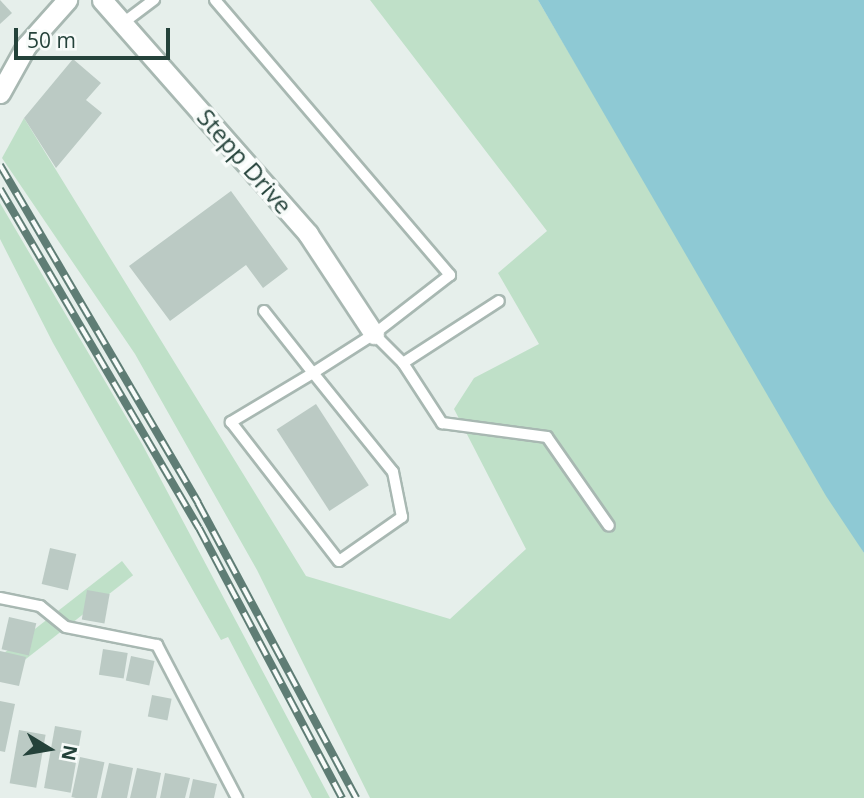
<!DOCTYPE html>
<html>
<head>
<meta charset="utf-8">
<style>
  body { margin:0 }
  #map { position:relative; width:864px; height:798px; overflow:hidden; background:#e6efeb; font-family:"Open Sans",sans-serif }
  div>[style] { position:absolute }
  .green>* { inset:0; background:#bfe0c8; transform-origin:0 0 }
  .water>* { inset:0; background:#8ec9d4 }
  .building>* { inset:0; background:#bbcac4; transform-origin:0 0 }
  .roads { filter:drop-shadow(2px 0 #a8b8b2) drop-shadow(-2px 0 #a8b8b2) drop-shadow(0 2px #a8b8b2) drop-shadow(0 -2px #a8b8b2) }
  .service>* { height:10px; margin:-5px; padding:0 5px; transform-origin:5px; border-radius:5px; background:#fff }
  .minor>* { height:19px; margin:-9.5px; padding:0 9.5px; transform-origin:9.5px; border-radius:9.5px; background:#fff }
  .rail>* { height:8px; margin-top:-4px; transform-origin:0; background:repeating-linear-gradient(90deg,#f7fbf9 0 16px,#5f7d75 0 32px); box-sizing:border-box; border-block:2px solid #5f7d75 }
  span { translate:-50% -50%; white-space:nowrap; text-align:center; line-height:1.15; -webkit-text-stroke:7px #f7fbf9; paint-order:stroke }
  .street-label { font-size:24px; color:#24423a }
  .north { position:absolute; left:14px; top:714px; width:70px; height:70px; -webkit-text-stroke:5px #f7fbf9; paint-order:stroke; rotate:101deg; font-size:19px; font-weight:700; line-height:28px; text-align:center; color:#24423a }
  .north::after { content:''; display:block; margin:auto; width:24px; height:32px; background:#24423a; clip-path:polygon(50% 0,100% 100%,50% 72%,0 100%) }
  .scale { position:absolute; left:14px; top:28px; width:156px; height:32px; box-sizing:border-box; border:4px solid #24423a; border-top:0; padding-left:9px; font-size:21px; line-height:24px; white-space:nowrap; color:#24423a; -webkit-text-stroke:5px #f7fbf9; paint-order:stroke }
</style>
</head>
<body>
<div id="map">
  <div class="green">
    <div style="clip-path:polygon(370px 0,538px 0,864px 553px,864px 798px,370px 798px,257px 570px,135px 354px,2px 158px,24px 118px,306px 576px,450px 619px,526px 549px,454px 409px,474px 378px,539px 344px,498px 273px,547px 231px)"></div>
    <div style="clip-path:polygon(0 203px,142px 444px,330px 798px,312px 798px,228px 637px,221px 640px,53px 343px,0 239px)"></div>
    <div style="left:122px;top:561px;width:18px;height:267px;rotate:52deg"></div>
  </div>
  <div class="water">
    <div style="clip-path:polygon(538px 0,864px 0,864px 553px,826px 496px)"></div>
  </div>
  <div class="building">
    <div style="clip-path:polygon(0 0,12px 13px,0 24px)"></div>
    <div style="clip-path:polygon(73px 59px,101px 83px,86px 100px,102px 113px,56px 168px,24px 118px)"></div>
    <div style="clip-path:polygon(231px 191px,288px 269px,263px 288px,246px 265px,170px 321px,129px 266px)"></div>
    <div style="left:316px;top:404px;width:97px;height:47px;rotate:57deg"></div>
    <div style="left:50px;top:548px;width:27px;height:37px;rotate:13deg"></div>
    <div style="left:87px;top:590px;width:23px;height:30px;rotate:10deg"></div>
    <div style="left:9px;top:617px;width:28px;height:33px;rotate:13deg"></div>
    <div style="left:103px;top:649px;width:25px;height:26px;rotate:9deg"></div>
    <div style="clip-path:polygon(0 651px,26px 657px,19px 686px,0 682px)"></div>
    <div style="left:131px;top:656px;width:24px;height:25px;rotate:12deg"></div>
    <div style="left:152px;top:695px;width:20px;height:22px;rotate:11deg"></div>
    <div style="clip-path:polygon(0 701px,15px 704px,5px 752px,0 751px)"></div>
    <div style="left:55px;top:726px;width:27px;height:63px;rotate:10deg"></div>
    <div style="left:19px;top:730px;width:27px;height:54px;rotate:10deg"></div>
    <div style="left:80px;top:757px;width:25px;height:41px;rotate:12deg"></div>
    <div style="clip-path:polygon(109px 763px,133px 768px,127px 798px,101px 798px)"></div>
    <div style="clip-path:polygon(137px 768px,161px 773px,156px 798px,130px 798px)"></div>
    <div style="clip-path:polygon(165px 773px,190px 778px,185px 798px,160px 798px)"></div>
    <div style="clip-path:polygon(193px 779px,217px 784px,214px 798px,189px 798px)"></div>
  </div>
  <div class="roads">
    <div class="service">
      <div style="left:215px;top:0;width:362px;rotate:49.5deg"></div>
      <div style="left:450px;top:275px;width:96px;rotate:142.2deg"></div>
      <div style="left:374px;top:334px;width:72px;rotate:147.4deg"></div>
      <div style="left:313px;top:373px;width:96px;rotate:149.1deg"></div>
      <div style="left:231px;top:422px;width:176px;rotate:52.2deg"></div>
      <div style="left:339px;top:561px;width:77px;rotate:-34.9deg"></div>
      <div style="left:402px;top:517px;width:46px;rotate:-101.3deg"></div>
      <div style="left:393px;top:472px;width:127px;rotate:-128.9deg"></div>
      <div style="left:313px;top:373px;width:79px;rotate:-128.3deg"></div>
      <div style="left:123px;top:23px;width:39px;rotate:-37deg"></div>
      <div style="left:374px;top:334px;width:41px;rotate:45deg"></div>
      <div style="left:403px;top:363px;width:72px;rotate:57deg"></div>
      <div style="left:442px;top:423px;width:106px;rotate:7.6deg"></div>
      <div style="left:547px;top:437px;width:108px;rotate:55.1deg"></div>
      <div style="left:403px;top:363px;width:114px;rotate:-32.9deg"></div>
      <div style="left:0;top:598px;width:41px;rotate:11.3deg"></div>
      <div style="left:40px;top:606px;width:33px;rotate:39deg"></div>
      <div style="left:66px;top:627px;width:93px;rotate:11.2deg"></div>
      <div style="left:157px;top:645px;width:173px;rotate:62.4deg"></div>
    </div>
    <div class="minor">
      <div style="left:102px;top:0;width:312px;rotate:48.6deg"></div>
      <div style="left:308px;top:234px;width:120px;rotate:56.6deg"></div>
      <div style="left:0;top:93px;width:54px;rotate:-61deg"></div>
      <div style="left:26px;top:46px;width:62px;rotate:-48.3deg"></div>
    </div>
  </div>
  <div class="rail">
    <div style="left:0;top:165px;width:392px;rotate:59.6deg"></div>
    <div style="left:198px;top:503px;width:335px;rotate:61.8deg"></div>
    <div style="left:0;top:189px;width:393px;rotate:59.6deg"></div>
    <div style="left:199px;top:528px;width:306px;rotate:62.1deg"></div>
  </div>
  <div class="street-label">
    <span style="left:245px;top:161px;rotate:49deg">Stepp Drive</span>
  </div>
  <div class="north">N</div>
  <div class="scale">50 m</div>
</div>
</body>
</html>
